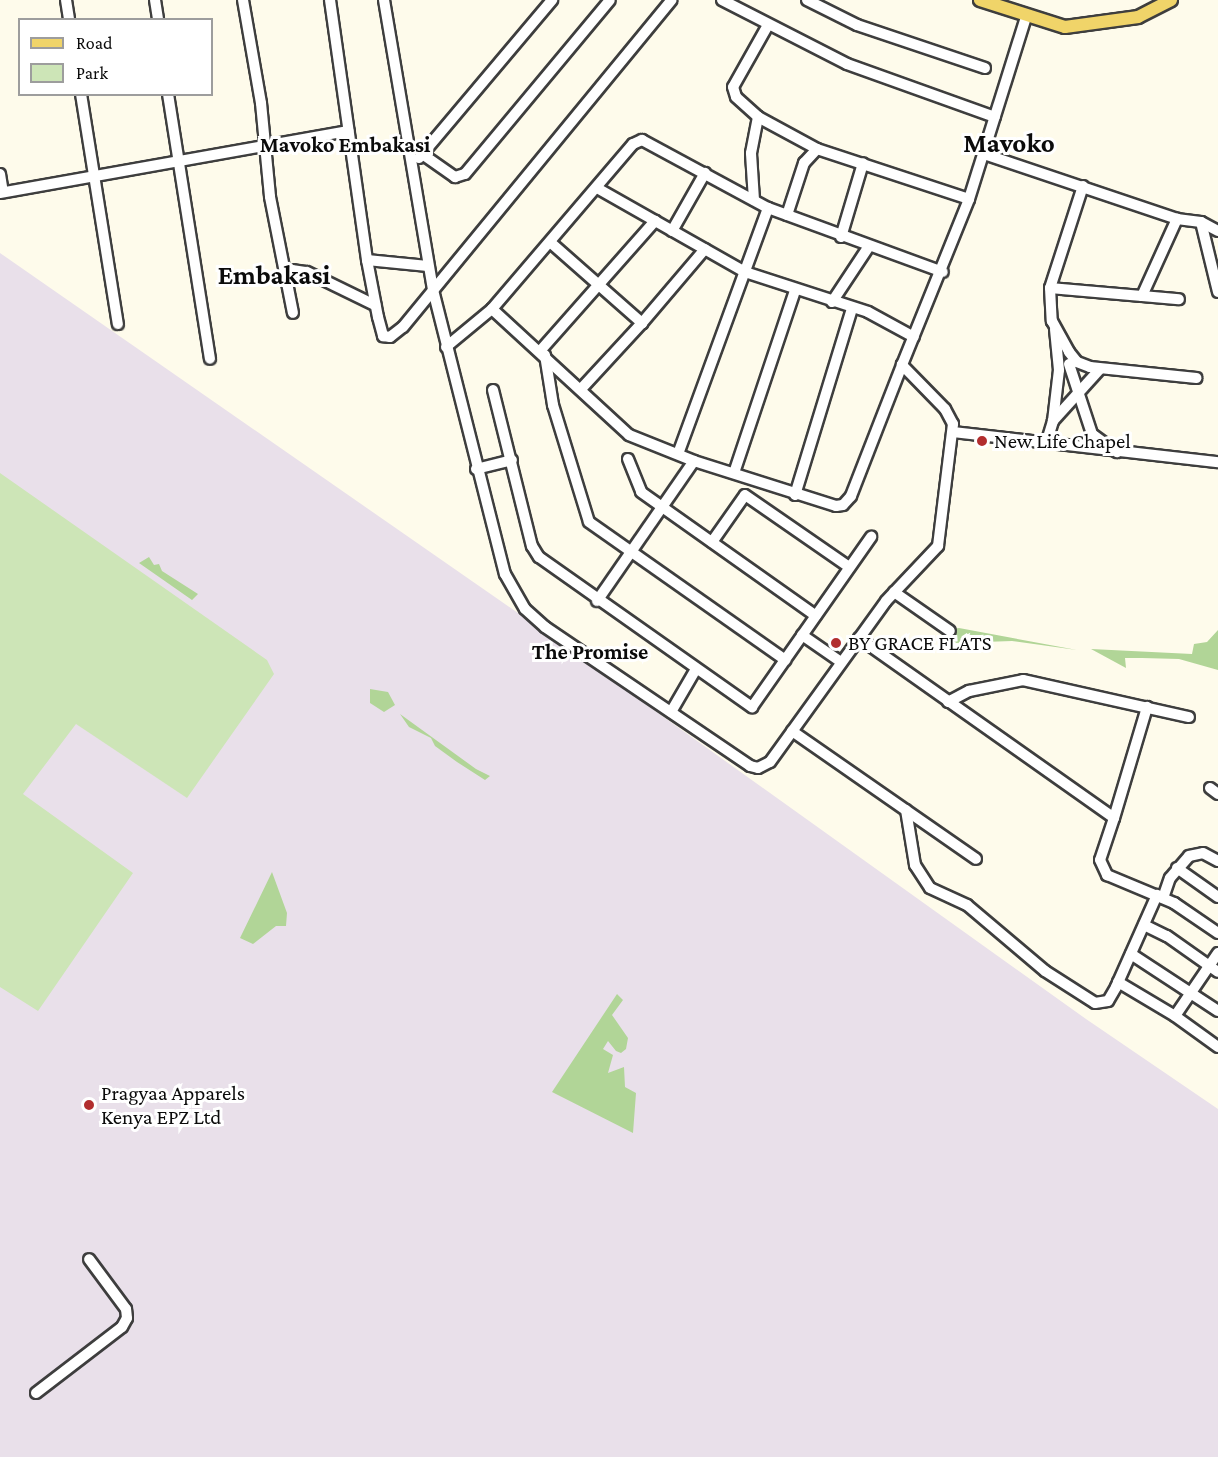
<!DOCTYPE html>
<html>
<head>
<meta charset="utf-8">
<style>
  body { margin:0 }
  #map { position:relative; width:1218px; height:1457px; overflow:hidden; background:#fefbeb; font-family:"Crimson Pro",serif }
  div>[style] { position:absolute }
  .industrial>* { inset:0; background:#e9e0ea }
  .green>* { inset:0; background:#cde5b7 }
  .forest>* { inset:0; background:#b1d597 }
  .roads { filter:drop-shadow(2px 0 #3e3e3e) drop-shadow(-2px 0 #3e3e3e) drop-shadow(0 2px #3e3e3e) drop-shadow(0 -2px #3e3e3e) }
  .minor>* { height:10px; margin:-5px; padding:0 5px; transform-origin:5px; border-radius:5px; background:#fff }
  .major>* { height:12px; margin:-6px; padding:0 6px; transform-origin:6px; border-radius:6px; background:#f0d469 }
  .dots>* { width:16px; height:16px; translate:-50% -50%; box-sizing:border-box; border:3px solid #fff; border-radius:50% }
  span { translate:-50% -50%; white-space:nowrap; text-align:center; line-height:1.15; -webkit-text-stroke:6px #fff; paint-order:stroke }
  .poi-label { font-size:21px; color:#0b0b0b }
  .left { translate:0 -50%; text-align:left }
  .neighbourhood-label { font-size:22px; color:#0b0b0b; font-weight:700 }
  .district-label { font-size:27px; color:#0b0b0b; font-weight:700 }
  .legend { position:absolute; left:18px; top:18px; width:195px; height:78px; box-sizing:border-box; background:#fff; border:2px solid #9d9d9d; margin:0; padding:8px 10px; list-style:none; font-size:18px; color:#0b0b0b }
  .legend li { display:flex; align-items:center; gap:12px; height:30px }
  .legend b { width:30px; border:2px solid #9d9d9d }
</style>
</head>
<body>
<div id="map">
  <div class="industrial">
    <div style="clip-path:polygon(0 253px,528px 620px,1086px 1019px,1218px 1109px,1218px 1457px,0 1457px)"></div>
  </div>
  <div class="green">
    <div style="clip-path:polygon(0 473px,267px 660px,274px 674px,187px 798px,76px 724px,23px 794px,133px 873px,38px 1011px,0 987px)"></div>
  </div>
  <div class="forest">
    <div style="clip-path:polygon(149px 557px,154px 565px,159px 564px,162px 571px,198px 594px,192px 600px,139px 563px)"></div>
    <div style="clip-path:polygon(959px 628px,1077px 650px,1012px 641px,954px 643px,953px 629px)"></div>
    <div style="clip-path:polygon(1218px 630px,1218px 670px,1179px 659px,1142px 658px,1125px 658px,1126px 668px,1091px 649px,1192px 654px,1194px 644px,1207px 642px)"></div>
    <div style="clip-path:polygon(370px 689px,388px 692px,395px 705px,384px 712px,370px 703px)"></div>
    <div style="clip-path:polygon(400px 714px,476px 769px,490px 776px,485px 780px,457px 762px,435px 746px,431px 738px,409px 727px)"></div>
    <div style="clip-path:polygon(272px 872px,287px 913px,286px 926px,276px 926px,253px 944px,240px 938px)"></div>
    <div style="clip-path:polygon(617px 994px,623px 1000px,612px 1015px,628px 1038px,626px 1049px,621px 1053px,616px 1051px,608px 1041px,603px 1049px,613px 1055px,608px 1073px,624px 1067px,625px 1087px,636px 1093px,633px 1133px,552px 1092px)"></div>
  </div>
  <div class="roads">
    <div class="minor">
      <div style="left:66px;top:0;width:20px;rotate:81deg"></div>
      <div style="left:155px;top:0;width:20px;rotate:81deg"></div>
      <div style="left:243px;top:0;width:105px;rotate:80.1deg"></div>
      <div style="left:261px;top:103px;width:94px;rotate:84.5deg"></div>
      <div style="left:270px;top:197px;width:118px;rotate:78.8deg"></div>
      <div style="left:330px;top:0;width:263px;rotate:81.9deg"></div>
      <div style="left:367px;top:260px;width:61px;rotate:5.6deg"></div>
      <div style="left:384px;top:0;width:294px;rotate:80.4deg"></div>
      <div style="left:433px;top:290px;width:293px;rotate:75.8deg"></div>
      <div style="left:505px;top:574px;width:40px;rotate:60.3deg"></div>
      <div style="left:525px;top:609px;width:27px;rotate:42deg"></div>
      <div style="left:545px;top:627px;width:248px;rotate:34.1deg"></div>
      <div style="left:750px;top:766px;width:8px;rotate:14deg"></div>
      <div style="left:758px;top:768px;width:13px;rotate:-27deg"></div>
      <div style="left:770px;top:762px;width:198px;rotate:-54.2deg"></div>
      <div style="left:886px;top:601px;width:76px;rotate:-46.6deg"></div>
      <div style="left:938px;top:546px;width:123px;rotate:-83deg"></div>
      <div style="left:953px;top:424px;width:17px;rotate:-118deg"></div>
      <div style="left:945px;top:409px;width:62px;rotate:-134.3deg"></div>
      <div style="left:902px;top:365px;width:179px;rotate:-68deg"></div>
      <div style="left:969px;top:199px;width:191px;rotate:-72.6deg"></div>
      <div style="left:722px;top:0;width:140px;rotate:27.1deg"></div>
      <div style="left:847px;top:64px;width:157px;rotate:19.7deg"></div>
      <div style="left:807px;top:0;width:56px;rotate:26.6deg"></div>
      <div style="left:857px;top:25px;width:135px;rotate:18.6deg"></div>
      <div style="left:768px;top:25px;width:71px;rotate:119.4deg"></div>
      <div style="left:733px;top:87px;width:10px;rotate:73deg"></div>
      <div style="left:736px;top:97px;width:30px;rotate:42deg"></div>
      <div style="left:758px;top:117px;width:67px;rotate:28.5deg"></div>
      <div style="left:817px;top:149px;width:160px;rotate:18.2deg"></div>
      <div style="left:81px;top:94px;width:233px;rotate:80.9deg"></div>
      <div style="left:168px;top:94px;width:268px;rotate:81deg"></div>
      <div style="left:984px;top:154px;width:204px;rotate:18.6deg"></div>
      <div style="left:1177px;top:219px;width:24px;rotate:7deg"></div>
      <div style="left:1201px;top:222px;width:19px;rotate:28deg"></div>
      <div style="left:425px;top:156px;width:37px;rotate:35deg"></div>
      <div style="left:455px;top:177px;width:10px;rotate:-17deg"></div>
      <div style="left:465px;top:174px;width:226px;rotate:-50.2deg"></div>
      <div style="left:419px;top:158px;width:207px;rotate:-49.9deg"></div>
      <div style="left:0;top:174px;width:18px;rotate:81deg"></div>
      <div style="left:1083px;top:186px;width:107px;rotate:107.9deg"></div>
      <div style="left:1050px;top:288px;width:33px;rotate:87deg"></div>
      <div style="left:1052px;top:321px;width:35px;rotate:61deg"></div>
      <div style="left:1069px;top:352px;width:13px;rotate:51deg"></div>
      <div style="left:1077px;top:362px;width:14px;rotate:21deg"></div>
      <div style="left:1090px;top:367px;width:107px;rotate:5.9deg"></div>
      <div style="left:597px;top:188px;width:170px;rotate:29.6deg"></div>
      <div style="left:745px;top:272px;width:129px;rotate:18deg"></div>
      <div style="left:868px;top:312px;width:52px;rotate:28.5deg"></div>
      <div style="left:0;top:193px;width:354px;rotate:-10.1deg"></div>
      <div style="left:754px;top:200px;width:47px;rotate:-93.7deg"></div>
      <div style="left:751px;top:153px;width:37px;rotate:-79deg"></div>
      <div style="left:787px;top:215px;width:55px;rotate:-71.9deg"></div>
      <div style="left:804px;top:163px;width:19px;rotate:-47deg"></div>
      <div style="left:1201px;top:222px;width:72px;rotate:76.3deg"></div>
      <div style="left:672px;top:231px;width:67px;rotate:-60.4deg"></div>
      <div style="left:841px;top:237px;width:77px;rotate:-73.4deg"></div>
      <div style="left:550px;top:242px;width:123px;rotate:41.4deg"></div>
      <div style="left:642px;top:323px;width:97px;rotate:-49.6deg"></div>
      <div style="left:367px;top:260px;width:58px;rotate:79.1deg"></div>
      <div style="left:378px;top:317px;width:20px;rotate:75deg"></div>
      <div style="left:383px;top:336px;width:7px;rotate:8deg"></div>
      <div style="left:390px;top:337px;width:16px;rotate:-38deg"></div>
      <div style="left:403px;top:327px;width:423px;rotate:-50.6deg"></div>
      <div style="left:285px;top:274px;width:8px;rotate:-30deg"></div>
      <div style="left:292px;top:270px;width:15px;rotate:8deg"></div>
      <div style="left:307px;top:272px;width:76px;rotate:25.9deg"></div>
      <div style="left:1050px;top:288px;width:92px;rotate:5deg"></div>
      <div style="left:1142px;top:296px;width:85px;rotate:-65.6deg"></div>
      <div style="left:1142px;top:296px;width:37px;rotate:5deg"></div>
      <div style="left:832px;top:302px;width:67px;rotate:-56.5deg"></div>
      <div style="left:492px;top:309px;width:186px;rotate:42.6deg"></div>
      <div style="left:629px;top:435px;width:70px;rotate:21.8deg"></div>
      <div style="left:694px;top:461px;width:149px;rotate:17.6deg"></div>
      <div style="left:836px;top:506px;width:7px;rotate:-8deg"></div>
      <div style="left:843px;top:505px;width:12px;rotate:-48deg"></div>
      <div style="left:851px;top:496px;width:141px;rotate:-68.7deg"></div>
      <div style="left:446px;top:347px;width:60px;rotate:-39.6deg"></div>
      <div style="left:492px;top:309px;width:217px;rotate:-49.5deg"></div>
      <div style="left:633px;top:144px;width:10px;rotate:-24deg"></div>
      <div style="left:642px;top:140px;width:143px;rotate:28.4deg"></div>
      <div style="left:768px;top:208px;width:186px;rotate:20.1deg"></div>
      <div style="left:540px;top:351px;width:174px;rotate:-48.5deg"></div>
      <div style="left:545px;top:355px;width:51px;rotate:80.9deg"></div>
      <div style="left:553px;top:405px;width:122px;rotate:72.9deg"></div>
      <div style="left:589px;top:522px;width:240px;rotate:35.1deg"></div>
      <div style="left:1069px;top:364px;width:74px;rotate:71.8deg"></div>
      <div style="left:1092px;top:434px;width:31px;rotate:36deg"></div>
      <div style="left:581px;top:389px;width:90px;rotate:-47.3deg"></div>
      <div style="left:493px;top:390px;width:161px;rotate:76deg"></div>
      <div style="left:532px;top:546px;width:13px;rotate:58deg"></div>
      <div style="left:539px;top:557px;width:261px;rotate:35.2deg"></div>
      <div style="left:752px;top:707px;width:208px;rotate:-55deg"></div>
      <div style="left:1053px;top:421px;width:51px;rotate:-83.3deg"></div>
      <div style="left:1059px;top:370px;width:41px;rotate:-95.6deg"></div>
      <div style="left:953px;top:432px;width:267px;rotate:6.5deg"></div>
      <div style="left:1046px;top:444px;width:24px;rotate:-73deg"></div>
      <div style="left:1053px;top:421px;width:70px;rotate:-47.9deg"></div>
      <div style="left:678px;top:454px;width:262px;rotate:-69.9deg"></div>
      <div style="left:628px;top:459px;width:35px;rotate:68deg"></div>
      <div style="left:641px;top:492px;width:214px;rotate:35.3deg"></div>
      <div style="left:476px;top:469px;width:37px;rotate:-14deg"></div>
      <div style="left:734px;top:473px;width:192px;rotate:-71.5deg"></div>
      <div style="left:795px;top:495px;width:195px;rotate:-73deg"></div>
      <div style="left:712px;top:542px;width:57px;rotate:-54.9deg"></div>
      <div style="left:745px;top:495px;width:126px;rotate:34.7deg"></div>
      <div style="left:894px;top:592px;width:68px;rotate:34.9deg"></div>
      <div style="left:597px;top:601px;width:170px;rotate:-55.3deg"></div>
      <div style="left:802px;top:635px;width:47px;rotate:34.7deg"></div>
      <div style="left:859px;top:638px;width:312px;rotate:35.2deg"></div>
      <div style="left:1114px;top:818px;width:44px;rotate:108.4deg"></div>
      <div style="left:1100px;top:860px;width:17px;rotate:65deg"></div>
      <div style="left:1107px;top:875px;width:73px;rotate:22.7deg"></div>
      <div style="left:1174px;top:903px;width:53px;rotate:34.3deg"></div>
      <div style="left:948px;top:702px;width:24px;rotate:-28deg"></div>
      <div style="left:969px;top:691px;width:55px;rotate:-11.5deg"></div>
      <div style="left:1023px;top:680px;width:170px;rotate:12.6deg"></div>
      <div style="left:671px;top:712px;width:50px;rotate:-59.8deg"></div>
      <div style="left:792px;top:731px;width:224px;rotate:34.8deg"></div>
      <div style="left:1210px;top:788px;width:10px;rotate:37deg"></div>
      <div style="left:906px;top:810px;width:56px;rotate:80.7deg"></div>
      <div style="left:915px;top:865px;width:27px;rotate:57deg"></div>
      <div style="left:930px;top:888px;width:41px;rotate:24.7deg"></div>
      <div style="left:967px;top:905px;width:102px;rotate:40.2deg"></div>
      <div style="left:1045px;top:971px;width:59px;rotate:32.6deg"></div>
      <div style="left:1095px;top:1003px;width:13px;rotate:-9deg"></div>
      <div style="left:1108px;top:1001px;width:16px;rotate:-60deg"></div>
      <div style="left:1116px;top:987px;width:101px;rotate:-66deg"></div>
      <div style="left:1114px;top:818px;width:116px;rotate:-73.4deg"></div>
      <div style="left:1177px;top:868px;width:50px;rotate:35.3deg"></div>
      <div style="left:1163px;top:898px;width:21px;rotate:-71deg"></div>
      <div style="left:1170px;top:878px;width:29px;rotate:-49deg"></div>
      <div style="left:1189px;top:856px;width:14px;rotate:-12deg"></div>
      <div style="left:1203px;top:853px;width:17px;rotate:28deg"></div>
      <div style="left:1144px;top:925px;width:25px;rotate:26deg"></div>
      <div style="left:1167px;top:936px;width:62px;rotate:35.2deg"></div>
      <div style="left:1218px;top:953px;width:76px;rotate:124.3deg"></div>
      <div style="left:1175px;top:1016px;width:53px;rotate:35.8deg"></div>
      <div style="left:1131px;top:954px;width:104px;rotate:33.2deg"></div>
      <div style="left:1118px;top:982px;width:66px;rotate:30.8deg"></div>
      <div style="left:36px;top:1393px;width:108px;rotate:-37.5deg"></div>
      <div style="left:122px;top:1327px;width:10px;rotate:-61deg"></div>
      <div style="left:127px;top:1318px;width:9px;rotate:-96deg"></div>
      <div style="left:126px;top:1309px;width:62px;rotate:-126.5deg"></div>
    </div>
    <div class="major">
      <div style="left:980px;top:0;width:89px;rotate:17.6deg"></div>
      <div style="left:1065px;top:27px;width:74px;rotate:-7.8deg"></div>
      <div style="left:1138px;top:17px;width:37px;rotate:-27deg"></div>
    </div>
  </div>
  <div class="dots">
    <div style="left:982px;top:441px;background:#b22d2e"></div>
    <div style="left:836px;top:643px;background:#b22d2e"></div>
    <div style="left:89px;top:1105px;background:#b22d2e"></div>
  </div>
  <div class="poi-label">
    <span class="left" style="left:994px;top:441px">New Life Chapel</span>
    <span class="left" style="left:848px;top:643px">BY GRACE FLATS</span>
    <span class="left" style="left:101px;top:1105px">Pragyaa Apparels<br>Kenya EPZ Ltd</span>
  </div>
  <div class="neighbourhood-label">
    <span style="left:345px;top:145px">Mavoko Embakasi</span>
    <span style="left:590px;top:652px">The Promise</span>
  </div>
  <div class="district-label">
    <span style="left:1009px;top:144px">Mavoko</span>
    <span style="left:274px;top:276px">Embakasi</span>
  </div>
  <ul class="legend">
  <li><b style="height:8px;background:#f0d469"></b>Road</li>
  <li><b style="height:16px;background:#cde5b7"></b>Park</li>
  </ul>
</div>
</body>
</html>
